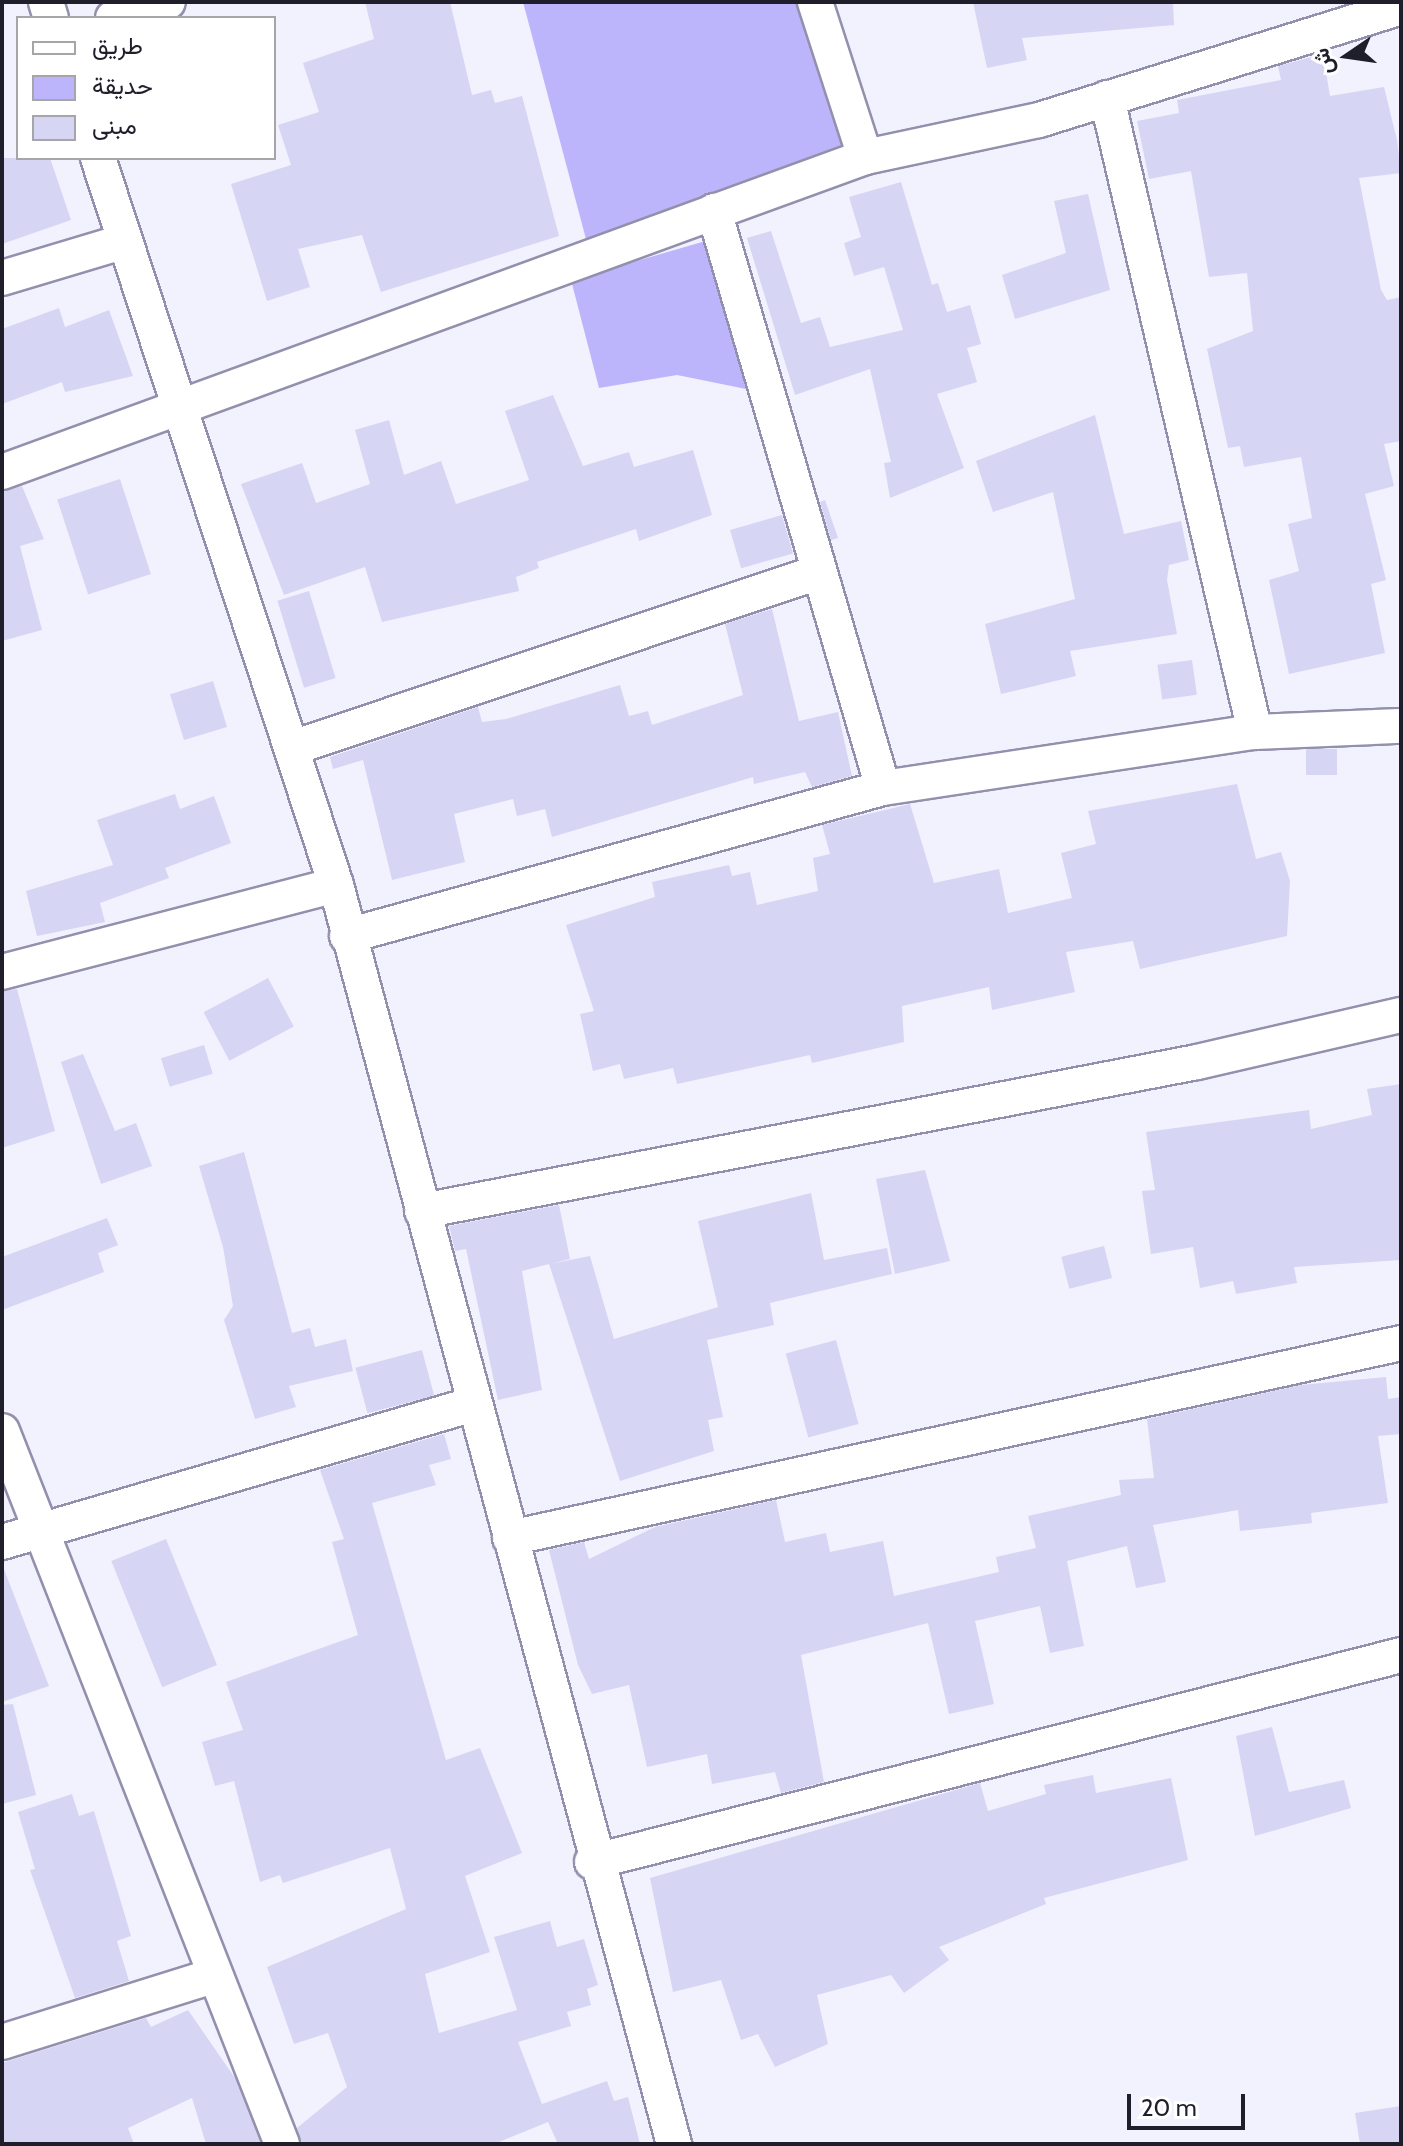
<!DOCTYPE html>
<html>
<head>
<meta charset="utf-8">
<style>
  body { margin:0 }
  #map { position:relative; width:1403px; height:2146px; overflow:hidden; background:#f2f1fe; font-family:Cabin,Vazirmatn,sans-serif }
  div>[style] { position:absolute }
  .green>* { inset:0; background:#bdb5fb }
  .building>* { inset:0; background:#d7d5f4; transform-origin:0 0 }
  .roads { filter:drop-shadow(2px 0 #9390ad) drop-shadow(-2px 0 #9390ad) drop-shadow(0 2px #9390ad) drop-shadow(0 -2px #9390ad) }
  .street>* { height:34px; margin:-17px; padding:0 17px; transform-origin:17px; border-radius:17px; background:#fff }
  span { translate:-50% -50%; white-space:nowrap; text-align:center; line-height:1.15; -webkit-text-stroke:8px #fff; paint-order:stroke }
  .frame { position:absolute; inset:0; border:4px solid #201e2a; pointer-events:none }
  .legend { position:absolute; left:16px; top:16px; width:260px; height:144px; box-sizing:border-box; background:#fff; border:2px solid #a6a5aa; margin:0; padding:10px 14px; list-style:none; font-size:24px; color:#201e2a }
  .legend li { display:flex; align-items:center; gap:16px; height:40px }
  .legend b { width:40px; border:2px solid #a6a5aa }
  .north { position:absolute; left:1307px; top:16px; width:80px; height:80px; -webkit-text-stroke:6px #fff; paint-order:stroke; rotate:257deg; font-size:22px; font-weight:700; line-height:32px; text-align:center; color:#201e2a }
  .north::after { content:''; display:block; margin:auto; width:28px; height:36px; background:#201e2a; clip-path:polygon(50% 0,100% 100%,50% 72%,0 100%) }
  .scale { position:absolute; left:1127px; top:2094px; width:118px; height:36px; box-sizing:border-box; border:4px solid #201e2a; border-top:0; padding-left:10px; font-size:24px; line-height:28px; white-space:nowrap; color:#201e2a; -webkit-text-stroke:6px #fff; paint-order:stroke }
</style>
</head>
<body>
<div id="map">
  <div class="green">
    <div style="clip-path:polygon(523px 2px,796px 2px,848px 163px,591px 258px)"></div>
    <div style="clip-path:polygon(709px 240px,756px 391px,677px 375px,599px 388px,571px 280px)"></div>
  </div>
  <div class="building">
    <div style="clip-path:polygon(365px 2px,450px 2px,472px 95px,491px 90px,495px 103px,522px 96px,559px 236px,381px 292px,362px 235px,298px 249px,310px 287px,267px 301px,231px 184px,291px 165px,278px 125px,319px 112px,303px 63px,374px 39px)"></div>
    <div style="clip-path:polygon(973px 2px,1173px 2px,1174px 25px,1022px 38px,1027px 60px,987px 68px)"></div>
    <div style="clip-path:polygon(1323px 54px,1330px 96px,1384px 87px,1397px 140px,1401px 173px,1359px 178px,1381px 290px,1387px 300px,1401px 297px,1401px 441px,1384px 444px,1394px 486px,1365px 494px,1386px 580px,1371px 584px,1385px 653px,1289px 674px,1269px 580px,1299px 571px,1288px 524px,1312px 518px,1301px 457px,1244px 467px,1240px 446px,1228px 448px,1207px 349px,1253px 331px,1247px 273px,1209px 277px,1191px 171px,1149px 179px,1137px 121px,1179px 113px,1177px 100px,1281px 80px,1278px 66px)"></div>
    <div style="clip-path:polygon(2px 158px,50px 158px,71px 220px,2px 244px)"></div>
    <div style="clip-path:polygon(901px 182px,932px 285px,938px 283px,947px 312px,970px 305px,981px 344px,967px 348px,977px 382px,937px 394px,964px 468px,890px 498px,884px 463px,891px 462px,870px 369px,795px 395px,747px 238px,771px 231px,801px 323px,820px 317px,830px 347px,903px 330px,884px 267px,854px 276px,844px 243px,861px 237px,849px 197px)"></div>
    <div style="clip-path:polygon(1088px 194px,1110px 290px,1015px 319px,1002px 275px,1066px 253px,1054px 201px)"></div>
    <div style="clip-path:polygon(59px 308px,65px 327px,109px 310px,133px 376px,65px 392px,62px 382px,2px 404px,2px 329px)"></div>
    <div style="clip-path:polygon(553px 395px,583px 466px,629px 452px,634px 467px,693px 450px,712px 515px,639px 541px,636px 529px,537px 562px,539px 568px,516px 577px,519px 591px,382px 622px,365px 567px,284px 595px,241px 484px,302px 463px,316px 503px,370px 484px,355px 430px,389px 420px,404px 475px,441px 461px,456px 504px,529px 480px,505px 411px)"></div>
    <div style="clip-path:polygon(1095px 415px,1124px 534px,1181px 521px,1189px 560px,1169px 565px,1167px 580px,1177px 634px,1070px 651px,1076px 676px,1001px 694px,985px 624px,1075px 599px,1053px 492px,993px 512px,976px 461px)"></div>
    <div style="left:120px;top:479px;width:100px;height:66px;rotate:72deg"></div>
    <div style="clip-path:polygon(22px 486px,44px 539px,20px 546px,42px 630px,2px 641px,2px 492px)"></div>
    <div style="clip-path:polygon(825px 500px,838px 538px,831px 540px,820px 502px)"></div>
    <div style="left:782px;top:515px;width:40px;height:54px;rotate:74deg"></div>
    <div style="left:309px;top:591px;width:91px;height:33px;rotate:73deg"></div>
    <div style="clip-path:polygon(772px 609px,799px 721px,838px 712px,852px 776px,812px 787px,805px 772px,754px 784px,753px 777px,552px 837px,545px 809px,517px 816px,513px 799px,454px 814px,465px 862px,392px 880px,363px 760px,333px 769px,330px 757px,478px 707px,482px 722px,506px 719px,620px 685px,629px 716px,648px 711px,652px 725px,743px 695px,725px 624px)"></div>
    <div style="left:1192px;top:660px;width:35px;height:35px;rotate:82deg"></div>
    <div style="left:213px;top:681px;width:48px;height:45px;rotate:73deg"></div>
    <div style="left:1337px;top:749px;width:26px;height:31px;rotate:90deg"></div>
    <div style="clip-path:polygon(1237px 784px,1256px 859px,1281px 852px,1290px 881px,1287px 936px,1140px 969px,1133px 941px,1066px 952px,1075px 992px,992px 1010px,989px 987px,902px 1006px,904px 1042px,812px 1063px,810px 1055px,677px 1084px,673px 1068px,624px 1079px,620px 1064px,593px 1071px,580px 1014px,594px 1011px,566px 925px,655px 897px,652px 882px,729px 865px,732px 876px,750px 872px,757px 905px,818px 891px,813px 858px,830px 854px,822px 825px,910px 804px,934px 883px,999px 869px,1008px 913px,1072px 898px,1061px 853px,1096px 844px,1088px 811px)"></div>
    <div style="clip-path:polygon(175px 794px,180px 809px,214px 796px,231px 843px,165px 868px,169px 878px,100px 903px,105px 922px,37px 936px,26px 891px,113px 865px,97px 820px)"></div>
    <div style="left:268px;top:978px;width:55px;height:73px;rotate:62deg"></div>
    <div style="clip-path:polygon(17px 989px,55px 1131px,2px 1148px,2px 991px)"></div>
    <div style="left:204px;top:1045px;width:30px;height:45px;rotate:73deg"></div>
    <div style="clip-path:polygon(83px 1054px,115px 1131px,136px 1123px,152px 1166px,101px 1184px,61px 1062px)"></div>
    <div style="clip-path:polygon(1401px 1084px,1401px 1260px,1294px 1267px,1297px 1283px,1236px 1294px,1233px 1281px,1200px 1288px,1193px 1247px,1151px 1254px,1142px 1191px,1155px 1190px,1146px 1132px,1309px 1110px,1311px 1129px,1372px 1115px,1367px 1089px)"></div>
    <div style="clip-path:polygon(244px 1152px,292px 1333px,310px 1328px,315px 1347px,346px 1339px,353px 1371px,289px 1386px,296px 1407px,255px 1419px,224px 1320px,233px 1306px,223px 1247px,199px 1166px)"></div>
    <div style="clip-path:polygon(925px 1170px,950px 1261px,895px 1274px,876px 1179px)"></div>
    <div style="clip-path:polygon(811px 1193px,824px 1260px,887px 1248px,892px 1274px,770px 1303px,774px 1325px,707px 1340px,723px 1417px,708px 1420px,714px 1451px,620px 1481px,549px 1264px,522px 1271px,542px 1390px,498px 1400px,466px 1249px,455px 1251px,449px 1226px,559px 1205px,570px 1259px,550px 1264px,590px 1256px,614px 1339px,718px 1307px,698px 1221px)"></div>
    <div style="clip-path:polygon(107px 1218px,118px 1245px,98px 1253px,104px 1272px,2px 1310px,2px 1257px)"></div>
    <div style="left:1104px;top:1246px;width:33px;height:44px;rotate:76deg"></div>
    <div style="left:836px;top:1340px;width:87px;height:52px;rotate:75deg"></div>
    <div style="left:422px;top:1350px;width:47px;height:69px;rotate:75deg"></div>
    <div style="clip-path:polygon(1386px 1377px,1388px 1399px,1401px 1397px,1401px 1434px,1378px 1436px,1388px 1503px,1311px 1513px,1312px 1523px,1240px 1531px,1238px 1510px,1153px 1525px,1166px 1582px,1136px 1588px,1127px 1546px,1067px 1561px,1084px 1646px,1050px 1653px,1040px 1606px,975px 1621px,994px 1704px,949px 1714px,928px 1623px,801px 1655px,824px 1782px,781px 1793px,775px 1772px,712px 1784px,707px 1754px,647px 1767px,629px 1685px,592px 1694px,578px 1665px,549px 1550px,584px 1542px,589px 1559px,655px 1527px,776px 1500px,785px 1542px,826px 1533px,830px 1552px,883px 1541px,894px 1596px,999px 1572px,996px 1557px,1036px 1548px,1028px 1516px,1121px 1495px,1119px 1480px,1154px 1478px,1147px 1419px,1301px 1385px)"></div>
    <div style="clip-path:polygon(444px 1434px,451px 1459px,429px 1465px,436px 1485px,372px 1503px,446px 1760px,480px 1748px,522px 1853px,465px 1876px,490px 1952px,425px 1974px,439px 2033px,517px 2010px,494px 1937px,550px 1921px,557px 1947px,584px 1939px,598px 1985px,587px 1989px,591px 2005px,567px 2012px,571px 2026px,518px 2042px,542px 2104px,607px 2081px,614px 2101px,628px 2097px,640px 2144px,558px 2144px,548px 2122px,494px 2144px,302px 2144px,297px 2128px,347px 2087px,328px 2033px,294px 2044px,267px 1967px,406px 1909px,390px 1848px,283px 1883px,280px 1875px,260px 1882px,234px 1781px,215px 1786px,202px 1742px,243px 1730px,226px 1682px,358px 1635px,332px 1542px,344px 1539px,320px 1470px)"></div>
    <div style="left:166px;top:1539px;width:136px;height:59px;rotate:68deg"></div>
    <div style="clip-path:polygon(2px 1564px,49px 1686px,2px 1702px)"></div>
    <div style="clip-path:polygon(13px 1704px,36px 1795px,2px 1804px,2px 1705px)"></div>
    <div style="clip-path:polygon(1272px 1727px,1289px 1792px,1344px 1780px,1351px 1808px,1255px 1836px,1236px 1736px)"></div>
    <div style="clip-path:polygon(1093px 1775px,1096px 1793px,1171px 1778px,1188px 1860px,1044px 1898px,1046px 1904px,939px 1947px,949px 1960px,904px 1993px,891px 1975px,817px 1995px,828px 2044px,775px 2067px,758px 2034px,741px 2040px,721px 1980px,673px 1992px,650px 1878px,980px 1783px,988px 1811px,1046px 1794px,1044px 1785px)"></div>
    <div style="clip-path:polygon(72px 1794px,79px 1816px,94px 1811px,131px 1936px,117px 1941px,129px 1981px,75px 1998px,30px 1870px,35px 1869px,18px 1812px)"></div>
    <div style="clip-path:polygon(188px 2010px,235px 2078px,261px 2144px,206px 2144px,192px 2098px,128px 2128px,134px 2144px,2px 2144px,2px 2063px,146px 2018px,151px 2027px)"></div>
    <div style="clip-path:polygon(1401px 2106px,1401px 2144px,1360px 2144px,1355px 2113px)"></div>
  </div>
  <div class="roads">
    <div class="street">
      <div style="left:46px;top:2px;width:17px;rotate:73deg"></div>
      <div style="left:815px;top:2px;width:163px;rotate:72.1deg"></div>
      <div style="left:113px;top:18px;width:57px;rotate:-16.2deg"></div>
      <div style="left:1107px;top:98px;width:651px;rotate:76.86deg"></div>
      <div style="left:98px;top:158px;width:765px;rotate:71.87deg"></div>
      <div style="left:336px;top:885px;width:1304px;rotate:74.97deg"></div>
      <div style="left:714px;top:211px;width:601px;rotate:73.67deg"></div>
      <div style="left:2px;top:278px;width:128px;rotate:-16.7deg"></div>
      <div style="left:2px;top:472px;width:919px;rotate:-20.05deg"></div>
      <div style="left:865px;top:157px;width:178px;rotate:-12deg"></div>
      <div style="left:1039px;top:120px;width:379px;rotate:-17.3deg"></div>
      <div style="left:292px;top:748px;width:552px;rotate:-18.47deg"></div>
      <div style="left:347px;top:936px;width:556px;rotate:-15.44deg"></div>
      <div style="left:883px;top:788px;width:376px;rotate:-8.6deg"></div>
      <div style="left:1255px;top:732px;width:146px;rotate:-2.4deg"></div>
      <div style="left:2px;top:972px;width:345px;rotate:-14.6deg"></div>
      <div style="left:422px;top:1211px;width:789px;rotate:-10.88deg"></div>
      <div style="left:1197px;top:1062px;width:209px;rotate:-13deg"></div>
      <div style="left:2px;top:1431px;width:766px;rotate:68.56deg"></div>
      <div style="left:510px;top:1538px;width:912px;rotate:-12.34deg"></div>
      <div style="left:2px;top:1542px;width:490px;rotate:-16.3deg"></div>
      <div style="left:592px;top:1862px;width:835px;rotate:-14.35deg"></div>
      <div style="left:2px;top:2042px;width:221px;rotate:-17.4deg"></div>
    </div>
  </div>
  <div class="frame"></div>
  <ul class="legend">
  <li><b style="height:10px;background:#fff"></b>طريق</li>
  <li><b style="height:22px;background:#bdb5fb"></b>حديقة</li>
  <li><b style="height:22px;background:#d7d5f4"></b>مبنى</li>
  </ul>
  <div class="north">ش</div>
  <div class="scale">20 m</div>
</div>
</body>
</html>
